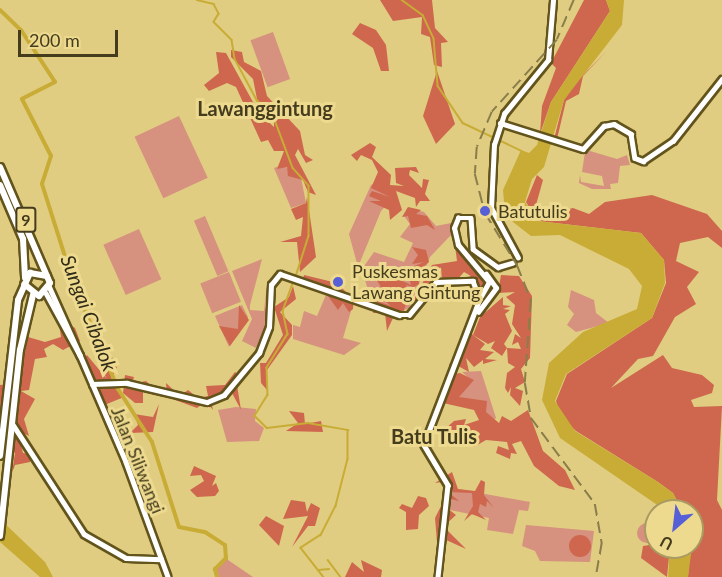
<!DOCTYPE html>
<html>
<head>
<meta charset="utf-8">
<style>
  body { margin:0 }
  #map { position:relative; width:722px; height:577px; overflow:hidden; background:#e0cd82; font-family:Lato,sans-serif }
  div>[style] { position:absolute }
  .green>* { inset:0; background:#d6917f; transform-origin:0 0 }
  .round { border-radius:50% }
  .forest>* { inset:0; background:#ce674d }
  .water>* { inset:0; background:#c8ac35 }
  .stream>* { height:1.5px; margin:-0.75px; padding:0 0.75px; transform-origin:0.75px; border-radius:0.75px; background:#c8ac35 }
  .canal>* { height:4px; margin:-2px; padding:0 2px; transform-origin:2px; border-radius:2px; background:#c8ac35 }
  .roads { filter:drop-shadow(2px 0 #62541b) drop-shadow(-2px 0 #62541b) drop-shadow(0 2px #62541b) drop-shadow(0 -2px #62541b) }
  .secondary>* { height:4.5px; margin:-2.25px; padding:0 2.25px; transform-origin:2.25px; border-radius:2.25px; background:#fff }
  .primary>* { height:4.5px; margin:-2.25px; padding:0 2.25px; transform-origin:2.25px; border-radius:2.25px; background:#fff }
  .highway>* { height:6px; margin:-3px; padding:0 3px; transform-origin:3px; border-radius:3px; background:#fff }
  .rail>* { height:1.5px; margin-top:-0.75px; transform-origin:0; background:repeating-linear-gradient(90deg,#897d4a 0 12px,transparent 0 18px) }
  .dots>* { width:16px; height:16px; translate:-50% -50%; box-sizing:border-box; border:3px solid #edda8f; border-radius:50% }
  span { translate:-50% -50%; white-space:nowrap; text-align:center; line-height:1.15; -webkit-text-stroke:6px #edda8f; paint-order:stroke }
  .shield-label span { padding:2px 4px; background:#edda8f; border:2px solid; border-radius:4px; -webkit-text-stroke-width:0 }
  .shield-label { font-size:16px; color:#443c1d; font-weight:700 }
  .poi-label { font-size:18px; color:#443c1d }
  .left { translate:0 -50%; text-align:left }
  .street-label { font-size:18px; color:#443c1d }
  .neighbourhood-label { font-size:20px; color:#443c1d; font-weight:700 }
  .water-label { font-size:20px; color:#312c18; font-style:italic }
  .north { position:absolute; left:644px; top:499px; width:60px; height:60px; box-sizing:border-box; background:#edda8f; border:2px solid #a99b61; border-radius:50%; rotate:208deg; font-size:16px; font-weight:700; line-height:24px; text-align:center; color:#443c1d }
  .north::after { content:''; display:block; margin:auto; width:21px; height:27px; background:#565fd6; clip-path:polygon(50% 0,100% 100%,50% 72%,0 100%) }
  .scale { position:absolute; left:18px; top:30px; width:100px; height:27px; box-sizing:border-box; border:3px solid #443c1d; border-top:0; padding-left:8px; font-size:18px; line-height:21px; white-space:nowrap; color:#443c1d; -webkit-text-stroke:4px #edda8f; paint-order:stroke }
</style>
</head>
<body>
<div id="map">
  <div class="green">
    <div style="left:273px;top:32px;width:50px;height:24px;rotate:70deg"></div>
    <div style="left:179px;top:116px;width:68px;height:49px;rotate:65deg"></div>
    <div style="clip-path:polygon(590px 151px,617px 159px,627px 155px,630px 165px,620px 166px,618px 183px,610px 184px,611px 189px,592px 189px,579px 183px,580px 175px,581px 182px,604px 186px,602px 176px,582px 172px,585px 152px)"></div>
    <div style="clip-path:polygon(283px 165px,301px 178px,306px 203px,291px 208px,274px 168px)"></div>
    <div style="clip-path:polygon(379px 181px,393px 198px,381px 211px,358px 267px,349px 234px,371px 185px)"></div>
    <div style="clip-path:polygon(407px 208px,424px 212px,436px 226px,451px 223px,451px 235px,430px 257px,409px 308px,400px 312px,371px 301px,362px 269px,374px 252px,404px 262px,413px 243px,400px 237px,410px 224px,404px 216px)"></div>
    <div style="left:205px;top:216px;width:60px;height:12px;rotate:67deg"></div>
    <div style="left:139px;top:229px;width:55px;height:39px;rotate:66deg"></div>
    <div style="clip-path:polygon(262px 259px,250px 305px,250px 310px,264px 311px,267px 284px,269px 284px,266px 328px,256px 348px,242px 341px,252px 319px,232px 271px)"></div>
    <div style="left:229px;top:272px;width:32px;height:31px;rotate:68deg"></div>
    <div style="clip-path:polygon(328px 290px,354px 301px,343px 338px,361px 343px,344px 355px,293px 339px,293px 325px,300px 327px,304px 311px,317px 316px)"></div>
    <div style="clip-path:polygon(571px 290px,594px 300px,596px 313px,609px 323px,576px 332px,567px 325px,574px 314px,568px 307px)"></div>
    <div style="clip-path:polygon(242px 305px,248px 317px,229px 347px,215px 316px)"></div>
    <div style="clip-path:polygon(481px 371px,496px 418px,490px 423px,486px 412px,464px 404px,459px 396px,472px 381px,462px 372px)"></div>
    <div style="clip-path:polygon(236px 407px,256px 409px,255px 421px,264px 428px,259px 441px,227px 442px,218px 410px)"></div>
    <div style="clip-path:polygon(452px 488px,530px 502px,528px 511px,519px 510px,513px 534px,487px 530px,489px 518px,450px 510px)"></div>
    <div class="round" style="left:637px;top:523px;width:20px;height:20px"></div>
    <div style="clip-path:polygon(526px 525px,594px 531px,590px 562px,540px 561px,535px 551px,522px 546px)"></div>
    <div style="clip-path:polygon(228px 555px,228px 560px,253px 577px,219px 577px,216px 568px)"></div>
  </div>
  <div class="forest">
    <div style="clip-path:polygon(380px 0,432px 0,435px 28px,448px 42px,441px 43px,442px 67px,434px 65px,430px 37px,421px 34px,422px 17px,393px 21px)"></div>
    <div style="clip-path:polygon(584px 0,606px 0,610px 11px,551px 102px,540px 134px,542px 106px,556px 68px,551px 63px)"></div>
    <div style="clip-path:polygon(360px 23px,376px 30px,386px 45px,389px 71px,381px 71px,373px 48px,352px 34px)"></div>
    <div style="clip-path:polygon(231px 50px,242px 52px,244px 62px,261px 71px,267px 96px,300px 131px,305px 155px,313px 160px,306px 163px,298px 149px,295px 155px,316px 195px,308px 192px,303px 180px,288px 176px,287px 167px,277px 169px,284px 151px,274px 151px,268px 140px,261px 142px,236px 87px,227px 83px,209px 91px,204px 85px,219px 73px,216px 52px,226px 53px,259px 113px,274px 127px,274px 119px,257px 99px,253px 79px,231px 57px)"></div>
    <div style="clip-path:polygon(607px 51px,583px 76px,579px 94px,566px 101px,557px 139px,554px 139px,564px 100px,578px 80px)"></div>
    <div style="clip-path:polygon(437px 71px,455px 124px,436px 144px,423px 116px)"></div>
    <div style="clip-path:polygon(370px 143px,376px 147px,372px 157px,391px 175px,390px 185px,404px 186px,396px 183px,395px 168px,416px 167px,419px 173px,410px 170px,409px 175px,422px 188px,423px 179px,429px 180px,425px 194px,430px 201px,420px 201px,416px 207px,415px 198px,396px 191px,402px 210px,390px 220px,389px 210px,369px 201px,381px 201px,369px 196px,372px 191px,390px 197px,371px 188px,378px 172px,372px 160px,361px 155px,357px 161px,351px 155px)"></div>
    <div style="clip-path:polygon(537px 175px,543px 180px,536px 205px,552px 213px,573px 208px,589px 214px,605px 202px,652px 195px,707px 214px,722px 231px,722px 248px,708px 237px,680px 243px,676px 261px,699px 272px,687px 287px,696px 304px,675px 317px,653px 356px,638px 359px,611px 388px,663px 355px,672px 368px,702px 375px,714px 385px,712px 393px,691px 400px,694px 407px,722px 406px,717px 500px,722px 510px,722px 577px,688px 577px,692px 511px,682px 511px,673px 493px,658px 482px,576px 431px,562px 418px,556px 401px,567px 374px,652px 318px,666px 283px,664px 260px,641px 233px,538px 221px,526px 202px)"></div>
    <div style="clip-path:polygon(307px 197px,316px 257px,300px 272px,297px 242px,280px 242px,301px 236px,303px 217px,296px 220px,291px 209px,306px 203px)"></div>
    <div style="clip-path:polygon(408px 207px,421px 210px,416px 214px,427px 216px,435px 230px,427px 225px,411px 228px,408px 216px,402px 217px)"></div>
    <div style="clip-path:polygon(455px 246px,491px 288px,480px 291px,474px 283px,461px 281px,471px 276px,464px 272px,457px 280px,442px 281px,441px 267px,424px 296px,412px 303px,432px 265px,457px 261px)"></div>
    <div style="clip-path:polygon(412px 247px,426px 250px,429px 262px,417px 272px,419px 284px,414px 287px,406px 285px,409px 295px,401px 319px,393px 318px,387px 331px,385px 313px,373px 313px,377px 301px,391px 306px,386px 302px,392px 291px,382px 289px,375px 277px,386px 268px,385px 282px,394px 277px,411px 285px,409px 277px,404px 280px,409px 271px,403px 266px,410px 268px,424px 262px,412px 264px,418px 255px)"></div>
    <div style="clip-path:polygon(304px 275px,337px 283px,349px 295px,339px 293px,344px 301px,354px 293px,353px 309px,349px 312px,343px 303px,338px 310px,321px 286px,301px 286px)"></div>
    <div style="clip-path:polygon(501px 275px,519px 276px,532px 296px,530px 358px,521px 369px,525px 382px,515px 388px,523px 391px,520px 406px,510px 395px,511px 387px,508px 393px,505px 388px,507px 373px,515px 367px,508px 363px,507px 348px,502px 356px,491px 348px,495px 341px,488px 344px,473px 335px,480px 317px,503px 297px,503px 305px,511px 306px,503px 309px,510px 310px,505px 314px,512px 331px,504px 344px,507px 348px,521px 349px,518px 342px,512px 345px,515px 334px,521px 338px,512px 324px,515px 305px,506px 297px,515px 292px,498px 293px)"></div>
    <div style="clip-path:polygon(293px 286px,296px 299px,280px 312px,292px 325px,292px 335px,267px 370px,267px 390px,261px 383px,260px 363px,266px 363px,283px 335px,274px 307px,289px 297px)"></div>
    <div style="clip-path:polygon(239px 305px,249px 320px,230px 346px,219px 326px,238px 329px)"></div>
    <div style="clip-path:polygon(58px 316px,75px 328px,80px 341px,63px 350px,53px 344px,44px 349px,47px 357px,35px 359px,29px 390px,21px 391px,35px 399px,24px 419px,29px 436px,10px 426px,0 428px,0 385px,7px 384px,13px 366px,21px 372px,28px 337px,45px 342px,61px 337px)"></div>
    <div style="clip-path:polygon(465px 329px,485px 344px,480px 350px,494px 352px,485px 359px,497px 360px,483px 364px,483px 360px,474px 367px,466px 358px,469px 372px,458px 366px,452px 374px,449px 364px,463px 357px,468px 343px,462px 337px)"></div>
    <div style="clip-path:polygon(101px 340px,107px 356px,113px 358px,110px 364px,117px 367px,111px 380px,124px 397px,102px 406px,83px 360px,87px 355px,106px 378px,98px 354px)"></div>
    <div style="clip-path:polygon(235px 372px,243px 379px,237px 385px,241px 410px,232px 393px,217px 399px,218px 404px,211px 401px,213px 410px,206px 401px,197px 408px,167px 397px,166px 383px,180px 396px,188px 390px,198px 398px,208px 396px,206px 386px,225px 385px)"></div>
    <div style="clip-path:polygon(460px 373px,474px 380px,459px 397px,487px 401px,486px 412px,499px 423px,502px 416px,511px 421px,528px 410px,543px 451px,565px 470px,575px 490px,559px 486px,534px 466px,521px 441px,512px 444px,517px 454px,511px 453px,510px 459px,496px 453px,498px 446px,509px 450px,507px 442px,486px 440px,474px 447px,462px 439px,446px 442px,452px 436px,445px 429px,454px 421px,466px 419px,464px 425px,479px 420px,474px 410px,443px 403px,447px 397px,441px 390px,448px 375px)"></div>
    <div style="clip-path:polygon(125px 375px,134px 377px,132px 384px,146px 381px,163px 397px,143px 392px,143px 403px,135px 403px,123px 393px)"></div>
    <div style="clip-path:polygon(159px 404px,153px 432px,130px 433px,138px 425px,134px 414px,153px 417px)"></div>
    <div style="clip-path:polygon(289px 411px,304px 413px,305px 424px,321px 421px,323px 432px,286px 431px,298px 423px)"></div>
    <div style="clip-path:polygon(8px 432px,19px 438px,23px 453px,31px 454px,30px 462px,15px 465px,12px 473px,15px 453px,3px 446px)"></div>
    <div style="clip-path:polygon(194px 466px,216px 476px,212px 486px,216px 483px,219px 491px,215px 496px,197px 497px,190px 490px,204px 481px,201px 475px,190px 476px)"></div>
    <div style="clip-path:polygon(452px 472px,458px 489px,475px 491px,481px 480px,485px 482px,484px 495px,494px 508px,487px 501px,486px 507px,480px 504px,478px 512px,486px 520px,472px 514px,464px 521px,473px 506px,472px 493px,448px 492px,459px 501px,443px 497px,449px 481px,435px 483px)"></div>
    <div style="clip-path:polygon(418px 496px,426px 498px,429px 506px,419px 515px,418px 529px,406px 530px,406px 512px,399px 508px,402px 504px,412px 508px)"></div>
    <div style="clip-path:polygon(291px 500px,305px 502px,307px 512px,311px 503px,320px 508px,315px 526px,308px 526px,292px 547px,308px 516px,283px 519px)"></div>
    <div style="clip-path:polygon(442px 504px,456px 515px,444px 526px,444px 534px,448px 531px,466px 549px,444px 539px,437px 542px,435px 518px)"></div>
    <div style="clip-path:polygon(266px 516px,284px 526px,279px 546px,259px 525px)"></div>
    <div class="round" style="left:569px;top:535px;width:22px;height:22px"></div>
    <div style="clip-path:polygon(656px 544px,670px 547px,667px 577px,641px 558px,643px 546px)"></div>
    <div style="clip-path:polygon(361px 560px,382px 570px,381px 577px,345px 577px,352px 562px,364px 572px)"></div>
  </div>
  <div class="water">
    <div style="clip-path:polygon(606px 0,624px 0,622px 25px,564px 100px,544px 167px,532px 179px,525px 202px,538px 221px,641px 233px,664px 260px,665px 283px,652px 318px,566px 374px,555px 401px,575px 431px,658px 482px,673px 493px,682px 511px,666px 511px,560px 438px,542px 400px,549px 363px,583px 332px,637px 309px,642px 286px,629px 269px,560px 235px,531px 236px,513px 222px,504px 202px,503px 190px,521px 150px,529px 153px,537px 145px,551px 102px,610px 11px)"></div>
    <div style="clip-path:polygon(0 519px,45px 562px,53px 577px,40px 577px,0 542px)"></div>
    <div style="clip-path:polygon(670px 547px,692px 547px,688px 577px,668px 577px)"></div>
  </div>
  <div class="stream">
    <div style="left:197px;top:0;width:17px;rotate:13deg"></div>
    <div style="left:214px;top:4px;width:11px;rotate:63deg"></div>
    <div style="left:219px;top:14px;width:9px;rotate:122deg"></div>
    <div style="left:214px;top:22px;width:25px;rotate:45deg"></div>
    <div style="left:232px;top:40px;width:19px;rotate:81deg"></div>
    <div style="left:235px;top:59px;width:47px;rotate:61.8deg"></div>
    <div style="left:257px;top:100px;width:27px;rotate:48deg"></div>
    <div style="left:275px;top:120px;width:51px;rotate:69.4deg"></div>
    <div style="left:293px;top:168px;width:24px;rotate:48deg"></div>
    <div style="left:309px;top:186px;width:50px;rotate:90deg"></div>
    <div style="left:309px;top:236px;width:43px;rotate:107.6deg"></div>
    <div style="left:402px;top:0;width:26px;rotate:36deg"></div>
    <div style="left:423px;top:15px;width:26px;rotate:65deg"></div>
    <div style="left:434px;top:39px;width:47px;rotate:85.1deg"></div>
    <div style="left:438px;top:86px;width:45px;rotate:56deg"></div>
    <div style="left:463px;top:123px;width:65px;rotate:25.4deg"></div>
    <div style="left:294px;top:281px;width:32px;rotate:110deg"></div>
    <div style="left:283px;top:311px;width:24px;rotate:78deg"></div>
    <div style="left:288px;top:334px;width:40px;rotate:122deg"></div>
    <div style="left:267px;top:368px;width:27px;rotate:88deg"></div>
    <div style="left:268px;top:395px;width:25px;rotate:122deg"></div>
    <div style="left:255px;top:416px;width:17px;rotate:45deg"></div>
    <div style="left:267px;top:428px;width:41px;rotate:-7deg"></div>
    <div style="left:308px;top:423px;width:41px;rotate:9.9deg"></div>
    <div style="left:348px;top:430px;width:29px;rotate:90deg"></div>
    <div style="left:348px;top:459px;width:49px;rotate:104.3deg"></div>
    <div style="left:336px;top:506px;width:33px;rotate:117deg"></div>
    <div style="left:321px;top:535px;width:24px;rotate:147deg"></div>
    <div style="left:301px;top:548px;width:37px;rotate:52deg"></div>
    <div style="left:328px;top:560px;width:21px;rotate:53deg"></div>
    <div style="left:319px;top:570px;width:10px;rotate:-6deg"></div>
  </div>
  <div class="canal">
    <div style="left:0;top:10px;width:29px;rotate:44deg"></div>
    <div style="left:21px;top:30px;width:62px;rotate:56.8deg"></div>
    <div style="left:55px;top:82px;width:37px;rotate:153deg"></div>
    <div style="left:22px;top:99px;width:64px;rotate:63deg"></div>
    <div style="left:51px;top:156px;width:29px;rotate:108deg"></div>
    <div style="left:42px;top:184px;width:103px;rotate:72.4deg"></div>
    <div style="left:73px;top:282px;width:116px;rotate:67.2deg"></div>
    <div style="left:118px;top:389px;width:63px;rotate:57.3deg"></div>
    <div style="left:152px;top:442px;width:89px;rotate:72.4deg"></div>
    <div style="left:179px;top:527px;width:26px;rotate:11deg"></div>
    <div style="left:205px;top:532px;width:24px;rotate:33deg"></div>
    <div style="left:225px;top:545px;width:13px;rotate:86deg"></div>
    <div style="left:226px;top:558px;width:16px;rotate:135deg"></div>
    <div style="left:215px;top:569px;width:8px;rotate:76deg"></div>
  </div>
  <div class="roads">
    <div class="secondary">
      <div style="left:500px;top:123px;width:87px;rotate:17.4deg"></div>
      <div style="left:583px;top:149px;width:31px;rotate:-48deg"></div>
      <div style="left:604px;top:126px;width:10px;rotate:-11deg"></div>
      <div style="left:614px;top:124px;width:20px;rotate:30deg"></div>
      <div style="left:631px;top:134px;width:24px;rotate:81deg"></div>
      <div style="left:635px;top:158px;width:9px;rotate:21deg"></div>
      <div style="left:643px;top:161px;width:36px;rotate:-34deg"></div>
      <div style="left:673px;top:141px;width:79px;rotate:-51.7deg"></div>
      <div style="left:518px;top:258px;width:57px;rotate:-118.4deg"></div>
      <div style="left:491px;top:208px;width:63px;rotate:-87.3deg"></div>
      <div style="left:494px;top:145px;width:33px;rotate:-72deg"></div>
      <div style="left:504px;top:114px;width:70px;rotate:-50.8deg"></div>
      <div style="left:548px;top:60px;width:60px;rotate:-85.2deg"></div>
      <div style="left:481px;top:296px;width:16px;rotate:-60deg"></div>
      <div style="left:489px;top:282px;width:48px;rotate:-130deg"></div>
      <div style="left:458px;top:245px;width:17px;rotate:-103deg"></div>
      <div style="left:454px;top:228px;width:11px;rotate:-68deg"></div>
      <div style="left:458px;top:218px;width:13px"></div>
      <div style="left:471px;top:218px;width:31px;rotate:86deg"></div>
      <div style="left:473px;top:249px;width:31px;rotate:36deg"></div>
      <div style="left:498px;top:267px;width:15px;rotate:-16deg"></div>
      <div style="left:478px;top:312px;width:30px;rotate:-53deg"></div>
      <div style="left:496px;top:288px;width:17px;rotate:-126deg"></div>
      <div style="left:92px;top:384px;width:35px;rotate:-2deg"></div>
      <div style="left:127px;top:383px;width:82px;rotate:13.4deg"></div>
      <div style="left:207px;top:402px;width:18px;rotate:-22deg"></div>
      <div style="left:224px;top:395px;width:55px;rotate:-50.2deg"></div>
      <div style="left:259px;top:353px;width:28px;rotate:-69deg"></div>
      <div style="left:269px;top:327px;width:42px;rotate:-87.3deg"></div>
      <div style="left:271px;top:285px;width:14px;rotate:-51deg"></div>
      <div style="left:280px;top:274px;width:126px;rotate:19deg"></div>
      <div style="left:399px;top:315px;width:10px"></div>
      <div style="left:409px;top:315px;width:43px;rotate:-50.7deg"></div>
      <div style="left:436px;top:282px;width:37px;rotate:-2deg"></div>
      <div style="left:473px;top:281px;width:19px;rotate:69deg"></div>
      <div style="left:480px;top:299px;width:156px;rotate:111deg"></div>
      <div style="left:424px;top:445px;width:47px;rotate:59deg"></div>
      <div style="left:448px;top:485px;width:93px;rotate:96.2deg"></div>
      <div style="left:12px;top:423px;width:132px;rotate:57deg"></div>
      <div style="left:84px;top:534px;width:48px;rotate:29.7deg"></div>
      <div style="left:126px;top:558px;width:35px;rotate:2deg"></div>
    </div>
    <div class="primary">
      <div style="left:49px;top:286px;width:76px;rotate:65.8deg"></div>
      <div style="left:46px;top:293px;width:71px;rotate:61.3deg"></div>
      <div style="left:80px;top:355px;width:116px;rotate:66.7deg"></div>
      <div style="left:126px;top:462px;width:122px;rotate:69.9deg"></div>
    </div>
    <div class="highway">
      <div style="left:0;top:167px;width:126px;rotate:66.7deg"></div>
      <div style="left:50px;top:283px;width:17px;rotate:130deg"></div>
      <div style="left:39px;top:296px;width:19px;rotate:-141deg"></div>
      <div style="left:0;top:185px;width:59px;rotate:66.9deg"></div>
      <div style="left:23px;top:239px;width:39px;rotate:87deg"></div>
      <div style="left:0;top:456px;width:157px;rotate:-83.4deg"></div>
      <div style="left:18px;top:300px;width:30px;rotate:-66deg"></div>
      <div style="left:30px;top:273px;width:17px;rotate:10deg"></div>
      <div style="left:0;top:536px;width:187px;rotate:-83.9deg"></div>
      <div style="left:20px;top:350px;width:57px;rotate:-76.7deg"></div>
    </div>
  </div>
  <div class="rail">
    <div style="left:574px;top:0;width:43px;rotate:113deg"></div>
    <div style="left:557px;top:40px;width:97px;rotate:132.1deg"></div>
    <div style="left:492px;top:112px;width:38px;rotate:113deg"></div>
    <div style="left:477px;top:147px;width:27px;rotate:94deg"></div>
    <div style="left:475px;top:174px;width:40px;rotate:75.6deg"></div>
    <div style="left:485px;top:213px;width:61px;rotate:58.4deg"></div>
    <div style="left:517px;top:265px;width:38px;rotate:68deg"></div>
    <div style="left:531px;top:300px;width:83px;rotate:94.1deg"></div>
    <div style="left:525px;top:383px;width:36px;rotate:80deg"></div>
    <div style="left:531px;top:418px;width:107px;rotate:53.3deg"></div>
    <div style="left:595px;top:504px;width:40px;rotate:80deg"></div>
    <div style="left:602px;top:543px;width:35px;rotate:100deg"></div>
  </div>
  <div class="dots">
    <div style="left:485px;top:211px;background:#565fd6"></div>
    <div style="left:338px;top:282px;background:#565fd6"></div>
  </div>
  <div class="shield-label">
    <span style="left:26px;top:220px">9</span>
  </div>
  <div class="poi-label">
    <span class="left" style="left:498px;top:211px">Batutulis</span>
    <span class="left" style="left:352px;top:282px">Puskesmas<br>Lawang Gintung</span>
  </div>
  <div class="street-label">
    <span style="left:138px;top:460px;rotate:68deg">Jalan Siliwangi</span>
  </div>
  <div class="neighbourhood-label">
    <span style="left:265px;top:108px">Lawanggintung</span>
    <span style="left:434px;top:436px">Batu Tulis</span>
  </div>
  <div class="water-label">
    <span style="left:89px;top:313px;rotate:69deg">Sungai Cibalok</span>
  </div>
  <div class="north">U</div>
  <div class="scale">200 m</div>
</div>
</body>
</html>
